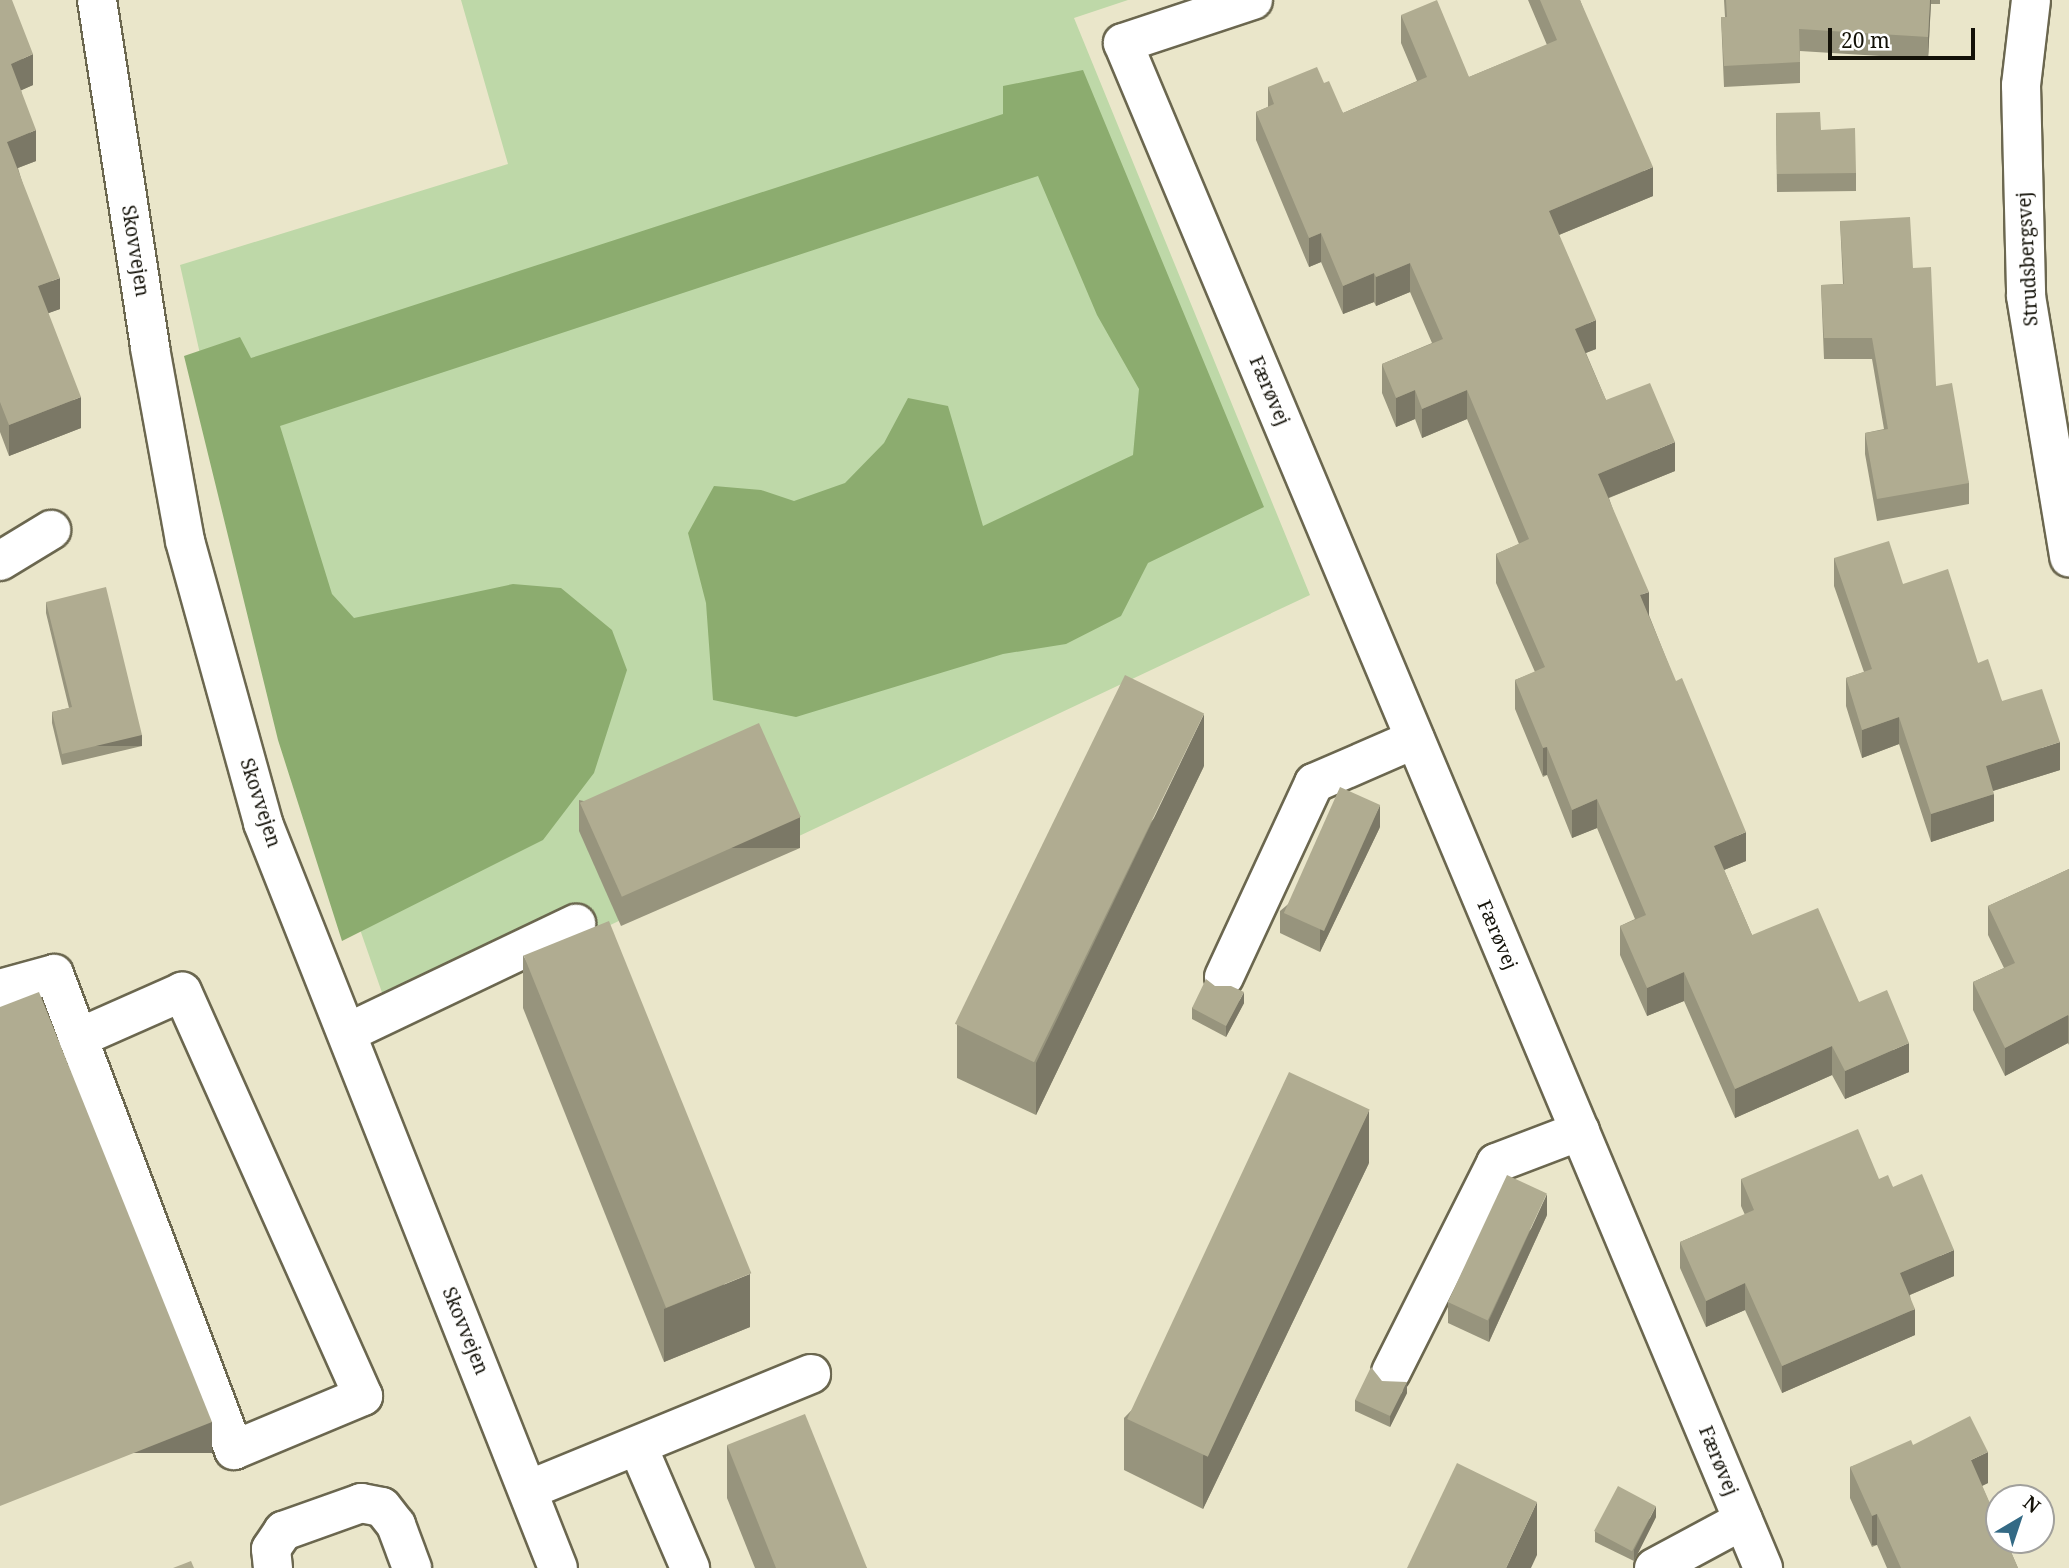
<!DOCTYPE html>
<html>
<head>
<meta charset="utf-8">
<style>
  body { margin:0 }
  #map { position:relative; width:2069px; height:1568px; overflow:hidden; background:#eae6ca; font-family:"Noto Serif",serif }
  div>[style] { position:absolute }
  .green>* { inset:0; background:#bed8a8 }
  .forest>* { inset:0; background:#8cac6f }
  .roads { filter:drop-shadow(2px 0 #6b674f) drop-shadow(-2px 0 #6b674f) drop-shadow(0 2px #6b674f) drop-shadow(0 -2px #6b674f) }
  .minor>* { height:38px; margin:-19px; padding:0 19px; transform-origin:19px; border-radius:19px; background:#fff }
  .wall>* { inset:0; background:#97947d }
  .shaded-wall>* { inset:0; background:#7b7866; transform-origin:0 0 }
  .building>* { inset:0; background:#b0ac91; transform-origin:0 0 }
  span { translate:-50% -50%; white-space:nowrap; text-align:center; line-height:1.15; -webkit-text-stroke:7px #fff; paint-order:stroke }
  .street-label { font-size:19px; color:#131108 }
  .north { position:absolute; left:1985px; top:1484px; width:70px; height:70px; box-sizing:border-box; background:#fff; border:2px solid #a1a09c; border-radius:50%; rotate:39deg; font-size:19px; font-weight:700; line-height:28px; text-align:center; color:#131108 }
  .north::after { content:''; display:block; margin:auto; width:24px; height:32px; background:#346a85; clip-path:polygon(50% 0,100% 100%,50% 72%,0 100%) }
  .scale { position:absolute; left:1828px; top:28px; width:147px; height:32px; box-sizing:border-box; border:4px solid #131108; border-top:0; padding-left:9px; font-size:21px; line-height:24px; white-space:nowrap; color:#131108; -webkit-text-stroke:5px #fff; paint-order:stroke }
</style>
</head>
<body>
<div id="map">
  <div class="green">
    <div style="clip-path:polygon(461px 0,1128px 0,1074px 18px,1310px 595px,394px 1027px,274px 683px,180px 265px,508px 164px)"></div>
  </div>
  <div class="forest">
    <div style="clip-path:polygon(1083px 70px,1264px 507px,1148px 563px,1121px 616px,1066px 644px,1003px 654px,796px 717px,713px 700px,706px 603px,688px 533px,714px 486px,761px 490px,794px 501px,845px 483px,884px 443px,908px 398px,948px 406px,983px 526px,1133px 455px,1139px 389px,1097px 315px,1038px 176px,280px 426px,332px 594px,354px 618px,513px 584px,561px 588px,612px 630px,627px 670px,594px 773px,543px 840px,342px 941px,278px 740px,184px 356px,240px 337px,251px 358px,1003px 114px,1003px 86px)"></div>
  </div>
  <div class="roads">
    <div class="minor">
      <div style="left:97px;top:0;width:352px;rotate:81.3deg"></div>
      <div style="left:150px;top:348px;width:196px;rotate:79.7deg"></div>
      <div style="left:185px;top:541px;width:293px;rotate:74.5deg"></div>
      <div style="left:263px;top:823px;width:801px;rotate:68.4deg"></div>
      <div style="left:1253px;top:0;width:137px;rotate:161.7deg"></div>
      <div style="left:1123px;top:43px;width:1654px;rotate:67.23deg"></div>
      <div style="left:2031px;top:0;width:86px;rotate:96.7deg"></div>
      <div style="left:2021px;top:85px;width:211px;rotate:88.6deg"></div>
      <div style="left:2026px;top:296px;width:265px;rotate:80.6deg"></div>
      <div style="left:0;top:561px;width:60px;rotate:-31.3deg"></div>
      <div style="left:1224px;top:977px;width:214px;rotate:-65.1deg"></div>
      <div style="left:1314px;top:783px;width:110px;rotate:-23.5deg"></div>
      <div style="left:0;top:989px;width:56px;rotate:-15.5deg"></div>
      <div style="left:54px;top:974px;width:509px;rotate:69.29deg"></div>
      <div style="left:234px;top:1450px;width:140px;rotate:-22.7deg"></div>
      <div style="left:363px;top:1396px;width:443px;rotate:-114.1deg"></div>
      <div style="left:182px;top:992px;width:114px;rotate:156.1deg"></div>
      <div style="left:347px;top:1033px;width:254px;rotate:-25.5deg"></div>
      <div style="left:1391px;top:1372px;width:234px;rotate:-63.3deg"></div>
      <div style="left:1496px;top:1163px;width:90px;rotate:-20.9deg"></div>
      <div style="left:638px;top:1447px;width:132px;rotate:66.7deg"></div>
      <div style="left:528px;top:1490px;width:306px;rotate:-22.3deg"></div>
      <div style="left:273px;top:1568px;width:19px;rotate:-96deg"></div>
      <div style="left:271px;top:1549px;width:22px;rotate:-56deg"></div>
      <div style="left:283px;top:1531px;width:83px;rotate:-19.7deg"></div>
      <div style="left:361px;top:1503px;width:21px;rotate:11deg"></div>
      <div style="left:382px;top:1507px;width:23px;rotate:52deg"></div>
      <div style="left:396px;top:1525px;width:46px;rotate:69.6deg"></div>
      <div style="left:1654px;top:1568px;width:101px;rotate:-28.3deg"></div>
    </div>
  </div>
  <div class="wall">
    <div style="clip-path:polygon(0 0,33px 85px,21px 90px,36px 161px,18px 168px,60px 309px,48px 313px,81px 428px,9px 456px,0 432px)"></div>
    <div style="clip-path:polygon(1528px 0,1580px 0,1653px 196px,1559px 235px,1596px 349px,1586px 353px,1606px 400px,1675px 471px,1609px 498px,1649px 615px,1746px 861px,1724px 870px,1752px 935px,1859px 1002px,1909px 1072px,1845px 1099px,1832px 1075px,1735px 1118px,1684px 1001px,1647px 1016px,1620px 955px,1620px 926px,1635px 919px,1597px 828px,1572px 838px,1547px 775px,1543px 777px,1515px 709px,1515px 680px,1535px 672px,1496px 583px,1496px 554px,1519px 544px,1467px 419px,1422px 438px,1415px 419px,1396px 427px,1382px 393px,1382px 364px,1432px 343px,1410px 292px,1376px 306px,1374px 302px,1343px 314px,1321px 262px,1309px 267px,1256px 140px,1256px 112px,1268px 107px,1268px 87px,1324px 83px,1343px 113px,1417px 81px,1401px 43px,1401px 15px,1469px 77px,1547px 45px)"></div>
    <div style="clip-path:polygon(1724px 0,1940px 0,1940px 4px,1931px 4px,1928px 59px,1800px 51px,1800px 83px,1724px 87px,1721px 17px,1725px 17px)"></div>
    <div style="clip-path:polygon(1776px 113px,1821px 130px,1856px 173px,1856px 191px,1777px 192px)"></div>
    <div style="clip-path:polygon(1840px 221px,1913px 268px,1936px 386px,1969px 483px,1969px 504px,1877px 521px,1865px 454px,1865px 433px,1884px 429px,1872px 359px,1824px 359px,1821px 285px,1843px 284px)"></div>
    <div style="clip-path:polygon(1834px 558px,1903px 584px,1978px 663px,2002px 701px,2060px 770px,1993px 791px,1994px 821px,1931px 842px,1899px 744px,1862px 758px,1846px 706px,1846px 678px,1864px 672px,1834px 586px)"></div>
    <div style="clip-path:polygon(46px 602px,142px 746px,62px 765px,52px 723px,52px 712px,69px 708px,46px 613px)"></div>
    <div style="clip-path:polygon(1204px 766px,1036px 1115px,957px 1078px,957px 1025px)"></div>
    <div style="clip-path:polygon(579px 800px,800px 848px,621px 926px,579px 831px)"></div>
    <div style="clip-path:polygon(1380px 827px,1320px 952px,1280px 933px,1280px 911px)"></div>
    <div style="clip-path:polygon(2069px 869px,2069px 1045px,2068px 1043px,2005px 1076px,1973px 1010px,1973px 982px,2004px 968px,1988px 935px,1988px 906px)"></div>
    <div style="clip-path:polygon(523px 955px,750px 1327px,664px 1362px,523px 1008px)"></div>
    <div style="clip-path:polygon(1215px 986px,1244px 1003px,1226px 1037px,1192px 1019px,1192px 1008px)"></div>
    <div style="clip-path:polygon(1369px 1163px,1203px 1509px,1124px 1470px,1124px 1418px)"></div>
    <div style="clip-path:polygon(1741px 1179px,1879px 1179px,1893px 1187px,1954px 1276px,1910px 1295px,1915px 1335px,1782px 1393px,1745px 1310px,1706px 1327px,1680px 1268px,1680px 1242px,1745px 1215px,1741px 1206px)"></div>
    <div style="clip-path:polygon(1547px 1215px,1489px 1342px,1448px 1323px,1448px 1302px)"></div>
    <div style="clip-path:polygon(1407px 1393px,1390px 1427px,1355px 1411px,1355px 1400px)"></div>
    <div style="clip-path:polygon(727px 1445px,867px 1568px,755px 1568px,727px 1498px)"></div>
    <div style="clip-path:polygon(1913px 1445px,1988px 1483px,1982px 1486px,2018px 1568px,1887px 1568px,1877px 1545px,1872px 1547px,1850px 1498px,1850px 1467px)"></div>
    <div style="clip-path:polygon(1656px 1517px,1634px 1561px,1595px 1542px,1595px 1531px)"></div>
  </div>
  <div class="shaded-wall">
    <div style="clip-path:polygon(1930px 0,1931px 0,1928px 59px,1928px 37px)"></div>
    <div style="clip-path:polygon(33px 54px,33px 85px,11px 95px,11px 64px)"></div>
    <div style="clip-path:polygon(36px 130px,36px 161px,7px 172px,7px 142px)"></div>
    <div style="clip-path:polygon(1653px 167px,1653px 196px,1549px 239px,1549px 211px)"></div>
    <div style="clip-path:polygon(1321px 233px,1321px 262px,1309px 267px,1309px 238px)"></div>
    <div style="clip-path:polygon(1410px 263px,1410px 292px,1376px 306px,1376px 277px)"></div>
    <div style="clip-path:polygon(1374px 273px,1374px 302px,1343px 314px,1343px 286px)"></div>
    <div style="clip-path:polygon(60px 278px,60px 309px,38px 317px,38px 286px)"></div>
    <div style="clip-path:polygon(1596px 320px,1596px 349px,1575px 357px,1575px 329px)"></div>
    <div style="clip-path:polygon(1415px 390px,1415px 419px,1396px 427px,1396px 398px)"></div>
    <div style="clip-path:polygon(1467px 390px,1467px 419px,1422px 438px,1422px 409px)"></div>
    <div style="clip-path:polygon(81px 397px,81px 428px,9px 456px,9px 425px)"></div>
    <div style="clip-path:polygon(1675px 442px,1675px 471px,1598px 502px,1598px 474px)"></div>
    <div style="clip-path:polygon(1649px 592px,1649px 620px,1640px 595px)"></div>
    <div style="clip-path:polygon(1204px 714px,1204px 766px,1036px 1115px,1036px 1063px)"></div>
    <div style="clip-path:polygon(1899px 717px,1899px 744px,1862px 758px,1862px 730px)"></div>
    <div style="left:142px;top:735px;width:11px;height:82px;rotate:90deg"></div>
    <div style="clip-path:polygon(2060px 742px,2060px 770px,1986px 793px,1986px 766px)"></div>
    <div style="left:1547px;top:747px;width:28px;height:4px;rotate:90deg"></div>
    <div style="clip-path:polygon(1994px 794px,1994px 821px,1931px 842px,1931px 814px)"></div>
    <div style="clip-path:polygon(1597px 799px,1597px 828px,1572px 838px,1572px 810px)"></div>
    <div style="clip-path:polygon(1380px 805px,1380px 827px,1320px 952px,1320px 930px)"></div>
    <div style="left:800px;top:817px;width:31px;height:195px;rotate:90deg"></div>
    <div style="clip-path:polygon(1746px 832px,1746px 861px,1714px 874px,1714px 846px)"></div>
    <div style="clip-path:polygon(1684px 972px,1684px 1001px,1647px 1016px,1647px 988px)"></div>
    <div style="clip-path:polygon(1244px 992px,1244px 1003px,1226px 1037px,1226px 1026px)"></div>
    <div style="clip-path:polygon(2068px 1015px,2068px 1043px,2005px 1076px,2005px 1048px)"></div>
    <div style="clip-path:polygon(1909px 1043px,1909px 1072px,1845px 1099px,1845px 1071px)"></div>
    <div style="clip-path:polygon(1832px 1046px,1832px 1075px,1735px 1118px,1735px 1089px)"></div>
    <div style="clip-path:polygon(1369px 1110px,1369px 1163px,1203px 1509px,1203px 1456px)"></div>
    <div style="clip-path:polygon(1547px 1194px,1547px 1215px,1489px 1342px,1489px 1320px)"></div>
    <div style="clip-path:polygon(1954px 1250px,1954px 1276px,1900px 1299px,1900px 1273px)"></div>
    <div style="clip-path:polygon(750px 1274px,750px 1327px,664px 1362px,664px 1309px)"></div>
    <div style="clip-path:polygon(1745px 1283px,1745px 1310px,1706px 1327px,1706px 1301px)"></div>
    <div style="clip-path:polygon(1915px 1309px,1915px 1335px,1782px 1393px,1782px 1366px)"></div>
    <div style="clip-path:polygon(1407px 1382px,1407px 1393px,1390px 1427px,1390px 1416px)"></div>
    <div style="left:212px;top:1422px;width:31px;height:228px;rotate:90deg"></div>
    <div style="clip-path:polygon(1988px 1452px,1988px 1483px,1971px 1491px,1971px 1460px)"></div>
    <div style="clip-path:polygon(1537px 1502px,1537px 1555px,1531px 1568px,1506px 1568px)"></div>
    <div style="clip-path:polygon(1656px 1506px,1656px 1517px,1634px 1561px,1634px 1550px)"></div>
    <div style="left:1877px;top:1514px;width:31px;height:5px;rotate:90deg"></div>
  </div>
  <div class="building">
    <div style="clip-path:polygon(0 0,12px 0,33px 54px,11px 64px,36px 130px,7px 142px,60px 278px,38px 286px,81px 397px,9px 425px,0 402px)"></div>
    <div style="clip-path:polygon(1437px 0,1469px 77px,1557px 40px,1540px 0,1580px 0,1653px 167px,1549px 211px,1596px 320px,1575px 329px,1606px 400px,1650px 383px,1675px 442px,1598px 474px,1649px 592px,1640px 595px,1676px 681px,1682px 678px,1746px 832px,1714px 846px,1752px 935px,1818px 908px,1859px 1002px,1887px 990px,1909px 1043px,1845px 1071px,1832px 1046px,1735px 1089px,1684px 972px,1647px 988px,1620px 926px,1646px 915px,1597px 799px,1572px 810px,1547px 747px,1543px 748px,1515px 680px,1545px 667px,1496px 554px,1529px 539px,1467px 390px,1422px 409px,1415px 390px,1396px 398px,1382px 364px,1443px 339px,1410px 263px,1376px 277px,1374px 273px,1343px 286px,1321px 233px,1309px 238px,1256px 112px,1274px 104px,1268px 87px,1317px 67px,1324px 83px,1329px 81px,1343px 113px,1427px 77px,1401px 15px)"></div>
    <div style="clip-path:polygon(1726px 0,1930px 0,1928px 37px,1799px 29px,1800px 62px,1724px 66px,1721px 17px,1727px 17px)"></div>
    <div style="clip-path:polygon(1820px 112px,1821px 130px,1855px 128px,1856px 173px,1777px 174px,1776px 113px)"></div>
    <div style="clip-path:polygon(1910px 217px,1913px 268px,1931px 267px,1936px 386px,1952px 383px,1969px 483px,1877px 499px,1865px 433px,1888px 429px,1872px 338px,1824px 338px,1821px 285px,1844px 284px,1840px 221px)"></div>
    <div style="clip-path:polygon(1889px 541px,1903px 584px,1948px 569px,1978px 663px,1988px 659px,2002px 701px,2042px 689px,2060px 742px,1986px 766px,1994px 794px,1931px 814px,1899px 717px,1862px 730px,1846px 678px,1872px 669px,1834px 558px)"></div>
    <div style="clip-path:polygon(106px 587px,142px 735px,62px 754px,52px 712px,72px 707px,46px 602px)"></div>
    <div style="left:1125px;top:675px;width:88px;height:388px;rotate:26deg"></div>
    <div style="left:759px;top:723px;width:103px;height:196px;rotate:66deg"></div>
    <div style="left:1340px;top:787px;width:44px;height:138px;rotate:24deg"></div>
    <div style="clip-path:polygon(2069px 869px,2069px 1016px,2068px 1015px,2005px 1048px,1973px 982px,2015px 963px,1988px 906px)"></div>
    <div style="left:609px;top:921px;width:380px;height:92px;rotate:68deg"></div>
    <div style="clip-path:polygon(1206px 979px,1215px 986px,1231px 986px,1244px 992px,1226px 1026px,1192px 1008px)"></div>
    <div style="clip-path:polygon(39px 992px,212px 1422px,0 1506px,0 1007px)"></div>
    <div style="left:1289px;top:1072px;width:89px;height:383px;rotate:25deg"></div>
    <div style="clip-path:polygon(1858px 1129px,1879px 1179px,1888px 1175px,1893px 1187px,1922px 1174px,1954px 1250px,1900px 1273px,1915px 1309px,1782px 1366px,1745px 1283px,1706px 1301px,1680px 1242px,1754px 1210px,1741px 1179px)"></div>
    <div style="left:1507px;top:1175px;width:44px;height:140px;rotate:25deg"></div>
    <div style="clip-path:polygon(1371px 1367px,1382px 1381px,1407px 1382px,1390px 1416px,1355px 1400px)"></div>
    <div style="clip-path:polygon(805px 1414px,867px 1568px,776px 1568px,727px 1445px)"></div>
    <div style="clip-path:polygon(1970px 1416px,1988px 1452px,1971px 1460px,1999px 1524px,1999px 1540px,2006px 1540px,2018px 1568px,1901px 1568px,1877px 1514px,1872px 1516px,1850px 1467px,1911px 1440px,1913px 1445px)"></div>
    <div style="clip-path:polygon(1457px 1463px,1537px 1502px,1506px 1568px,1407px 1568px)"></div>
    <div style="left:1618px;top:1486px;width:43px;height:51px;rotate:28deg"></div>
    <div style="clip-path:polygon(191px 1561px,194px 1568px,173px 1568px)"></div>
  </div>
  <div class="street-label">
    <span style="left:135px;top:251px;rotate:81deg">Skovvejen</span>
    <span style="left:2028px;top:259px;rotate:-93deg">Strudsbergsvej</span>
    <span style="left:1269px;top:391px;rotate:67deg">Færøvej</span>
    <span style="left:260px;top:803px;rotate:72deg">Skovvejen</span>
    <span style="left:1497px;top:935px;rotate:67deg">Færøvej</span>
    <span style="left:465px;top:1331px;rotate:68deg">Skovvejen</span>
    <span style="left:1718px;top:1461px;rotate:68deg">Færøvej</span>
  </div>
  <div class="north">N</div>
  <div class="scale">20 m</div>
</div>
</body>
</html>
